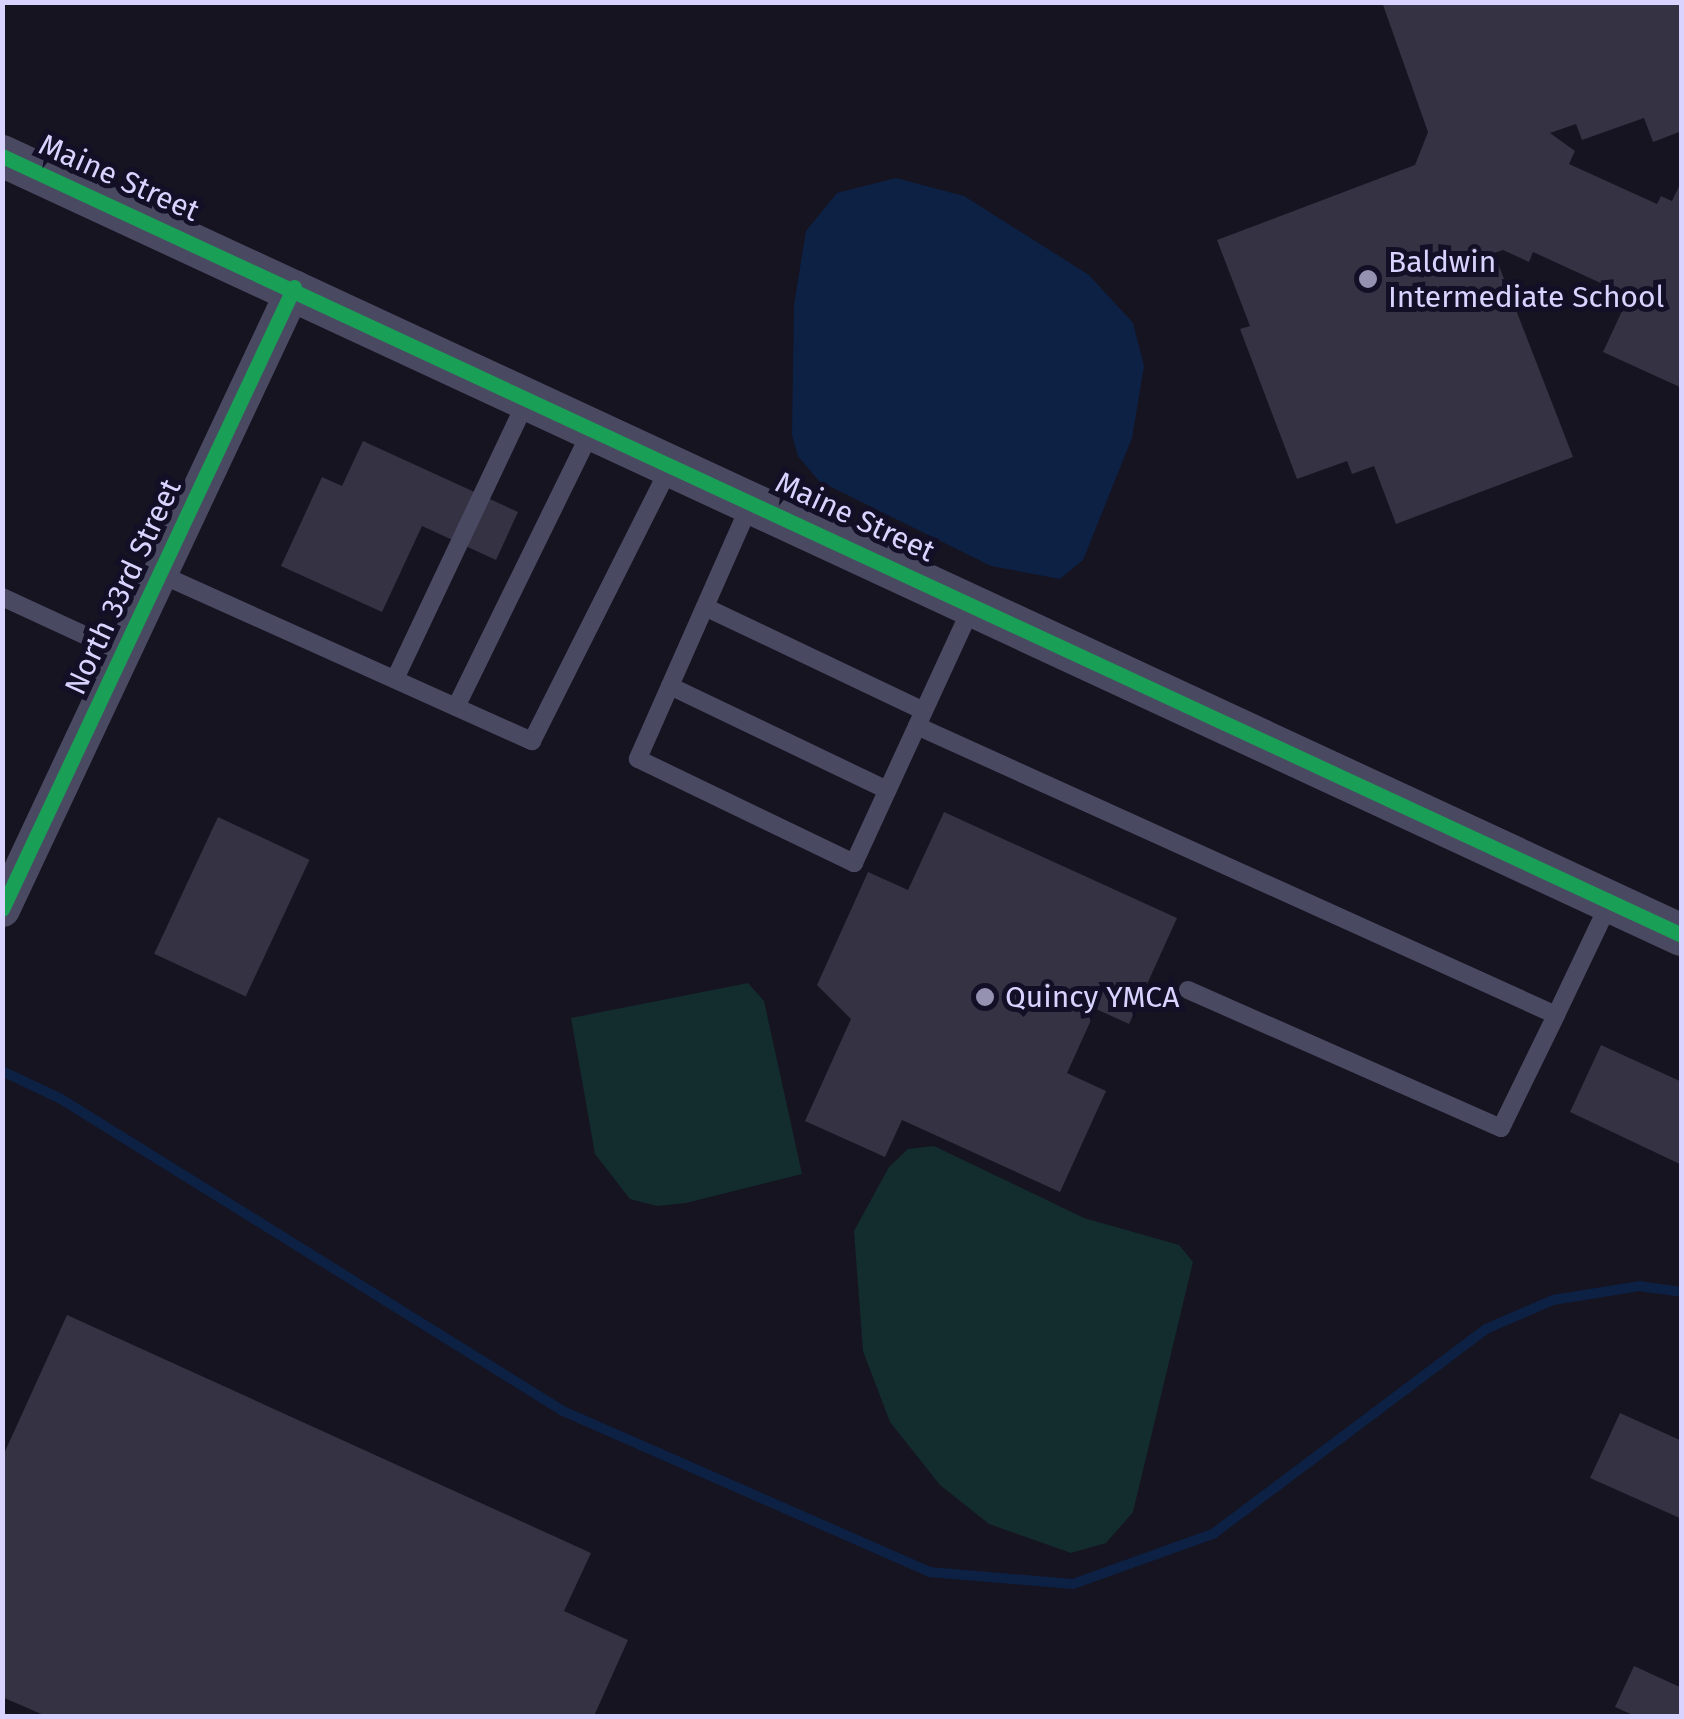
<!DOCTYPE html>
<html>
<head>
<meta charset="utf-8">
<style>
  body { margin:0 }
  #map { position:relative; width:1684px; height:1719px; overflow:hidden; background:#161421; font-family:"Fira Sans",sans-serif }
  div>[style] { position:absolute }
  .green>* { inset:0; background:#132c2d }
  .water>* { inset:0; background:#0d2144 }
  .stream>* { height:10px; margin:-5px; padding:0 5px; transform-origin:5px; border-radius:5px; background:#0d2144 }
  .building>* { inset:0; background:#343243; transform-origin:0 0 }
  .service>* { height:18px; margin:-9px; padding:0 9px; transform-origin:9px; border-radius:9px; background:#4a4962 }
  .minor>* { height:35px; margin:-17.5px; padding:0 17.5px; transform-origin:17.5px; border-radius:17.5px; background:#4a4962 }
  .tertiary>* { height:42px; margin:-21px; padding:0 21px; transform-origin:21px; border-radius:21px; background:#4a4962 }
  .cycleway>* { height:15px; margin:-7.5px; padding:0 7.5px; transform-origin:7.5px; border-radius:7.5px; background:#1a9f57 }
  .dots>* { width:28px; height:28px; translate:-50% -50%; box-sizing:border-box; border:5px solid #130f26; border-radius:50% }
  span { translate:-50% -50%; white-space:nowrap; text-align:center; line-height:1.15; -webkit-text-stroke:10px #130f26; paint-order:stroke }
  .street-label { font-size:30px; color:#d9d4ff }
  .poi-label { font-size:30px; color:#d9d4ff }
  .left { translate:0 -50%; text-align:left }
  .frame { position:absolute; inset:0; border:5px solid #d9d4ff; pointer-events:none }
</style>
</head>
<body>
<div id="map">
  <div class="green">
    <div style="clip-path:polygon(748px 983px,764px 1001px,802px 1174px,686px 1203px,657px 1206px,630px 1199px,595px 1154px,571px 1018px)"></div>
    <div style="clip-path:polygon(934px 1146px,1084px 1218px,1179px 1245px,1193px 1262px,1133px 1512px,1106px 1543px,1071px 1553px,989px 1524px,940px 1485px,890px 1422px,863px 1351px,854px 1231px,889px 1167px,908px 1149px)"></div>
  </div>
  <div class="water">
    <div style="clip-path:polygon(896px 178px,964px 196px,1089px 275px,1133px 323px,1144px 366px,1132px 438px,1083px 560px,1060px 579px,991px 566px,819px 481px,798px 456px,792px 435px,794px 305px,806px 231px,837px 193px)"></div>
  </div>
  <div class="stream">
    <div style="left:2px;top:1071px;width:65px;rotate:25.4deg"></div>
    <div style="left:61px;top:1099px;width:591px;rotate:31.86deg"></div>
    <div style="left:563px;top:1411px;width:400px;rotate:23.7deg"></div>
    <div style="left:929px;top:1572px;width:144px;rotate:4.8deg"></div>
    <div style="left:1073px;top:1584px;width:149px;rotate:-19.7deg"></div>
    <div style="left:1213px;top:1534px;width:341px;rotate:-36.9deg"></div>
    <div style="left:1486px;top:1329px;width:73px;rotate:-23.4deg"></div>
    <div style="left:1553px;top:1300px;width:87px;rotate:-9.2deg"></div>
    <div style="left:1639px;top:1286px;width:43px;rotate:7.9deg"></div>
  </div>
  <div class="building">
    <div style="clip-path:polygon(1382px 2px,1682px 2px,1682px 131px,1653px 142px,1644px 118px,1582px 140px,1576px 124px,1550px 133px,1575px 151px,1569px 164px,1657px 204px,1661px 196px,1672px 201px,1682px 180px,1682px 388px,1603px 352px,1629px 296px,1533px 252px,1529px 262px,1503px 250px,1494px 253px,1573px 457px,1396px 524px,1374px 466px,1352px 474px,1347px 461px,1297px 479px,1240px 329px,1250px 326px,1217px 240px,1415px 165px,1428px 132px)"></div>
    <div style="clip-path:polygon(363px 441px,518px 512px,496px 560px,422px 526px,382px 612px,281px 566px,322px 477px,342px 486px)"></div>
    <div style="clip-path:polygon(944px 812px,1177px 918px,1129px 1024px,1096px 1009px,1067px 1073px,1106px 1091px,1060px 1192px,902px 1120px,885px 1157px,805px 1121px,851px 1019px,817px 985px,868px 872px,908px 890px)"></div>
    <div style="left:218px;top:817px;width:101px;height:151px;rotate:25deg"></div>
    <div style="clip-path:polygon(1601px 1045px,1682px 1082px,1682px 1165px,1570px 1112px)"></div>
    <div style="clip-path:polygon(67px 1315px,591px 1553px,564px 1611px,628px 1640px,594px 1716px,46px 1716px,2px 1697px,2px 1458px)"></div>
    <div style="clip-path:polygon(1620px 1413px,1682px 1441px,1682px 1519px,1590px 1478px)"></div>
    <div style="clip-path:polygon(1634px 1666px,1682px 1688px,1682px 1716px,1635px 1716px,1615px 1707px)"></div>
  </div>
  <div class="service">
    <div style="left:752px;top:500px;width:283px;rotate:113.8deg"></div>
    <div style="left:638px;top:759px;width:240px;rotate:25.7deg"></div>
    <div style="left:854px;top:863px;width:282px;rotate:-65.3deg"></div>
    <div style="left:160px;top:574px;width:408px;rotate:24.2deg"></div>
    <div style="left:532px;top:741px;width:307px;rotate:-63.3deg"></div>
    <div style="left:2px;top:597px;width:133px;rotate:24.8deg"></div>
    <div style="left:705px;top:607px;width:242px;rotate:25.4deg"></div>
    <div style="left:395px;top:679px;width:312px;rotate:-64.7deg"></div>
    <div style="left:670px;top:686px;width:241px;rotate:25.6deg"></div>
    <div style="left:456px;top:707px;width:312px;rotate:-63.9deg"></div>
    <div style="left:917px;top:726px;width:701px;rotate:24.34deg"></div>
    <div style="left:1556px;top:1015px;width:125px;rotate:-64.5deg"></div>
    <div style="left:1188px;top:990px;width:342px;rotate:23.8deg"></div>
    <div style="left:1501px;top:1128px;width:126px;rotate:-64deg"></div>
  </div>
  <div class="minor">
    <div style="left:2px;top:909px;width:687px;rotate:-64.85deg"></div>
  </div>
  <div class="tertiary">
    <div style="left:2px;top:156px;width:1852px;rotate:24.88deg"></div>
  </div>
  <div class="cycleway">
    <div style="left:2px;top:156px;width:1852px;rotate:24.88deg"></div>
    <div style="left:2px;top:909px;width:687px;rotate:-64.85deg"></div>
  </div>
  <div class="dots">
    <div style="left:1368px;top:279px;background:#9591b1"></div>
    <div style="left:985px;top:997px;background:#9591b1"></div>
  </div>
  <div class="street-label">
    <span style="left:119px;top:178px;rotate:24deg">Maine Street</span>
    <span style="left:855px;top:517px;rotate:25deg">Maine Street</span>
    <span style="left:123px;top:587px;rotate:-65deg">North 33rd Street</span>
  </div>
  <div class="poi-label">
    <span class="left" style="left:1388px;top:279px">Baldwin<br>Intermediate School</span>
    <span class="left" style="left:1005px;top:997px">Quincy YMCA</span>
  </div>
  <div class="frame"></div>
</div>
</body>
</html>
